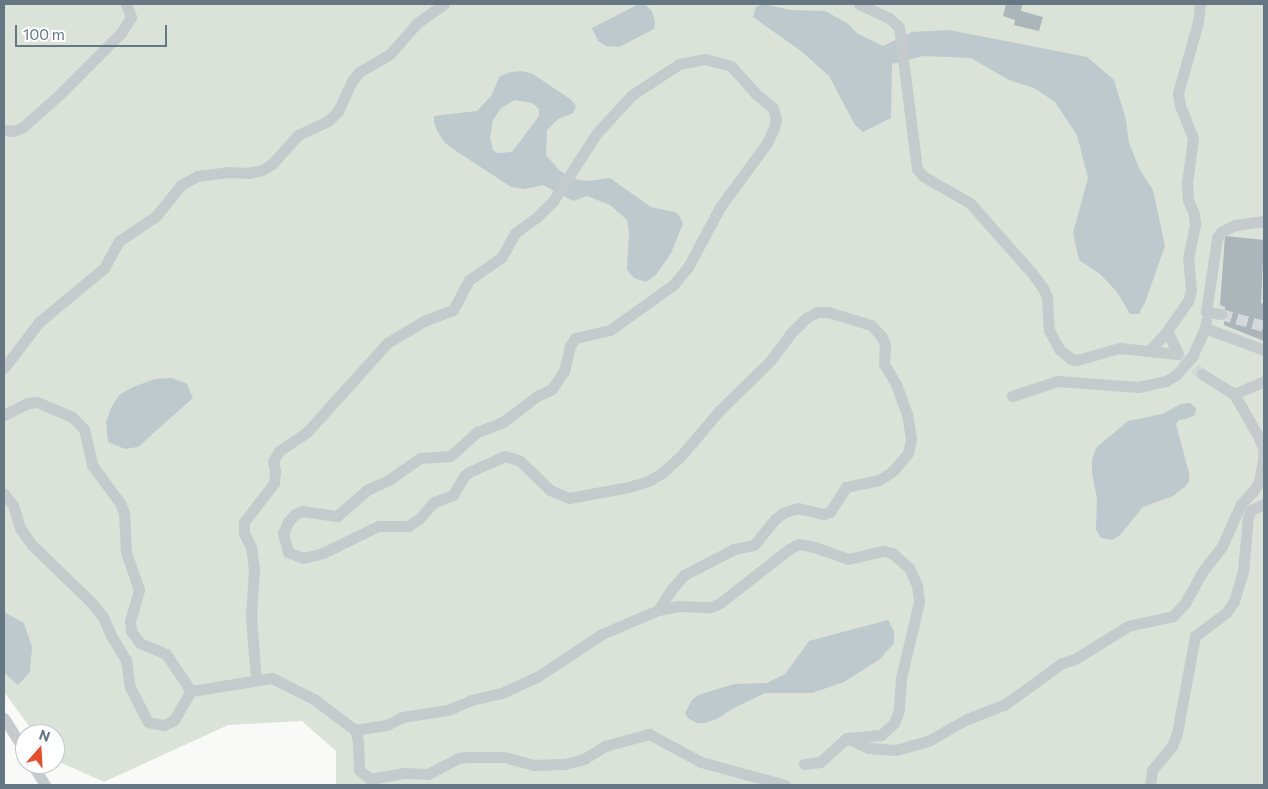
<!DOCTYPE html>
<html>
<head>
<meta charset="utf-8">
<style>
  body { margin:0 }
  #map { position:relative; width:1268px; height:789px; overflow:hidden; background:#f9f9f7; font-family:Commissioner,sans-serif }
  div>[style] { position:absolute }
  .green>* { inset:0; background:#dbe2d8 }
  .water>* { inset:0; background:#bdc9cd }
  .building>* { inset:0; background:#abb5ba }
  .minor-tunnel>* { height:11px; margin-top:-5.5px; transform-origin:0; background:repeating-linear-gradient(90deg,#d4d8da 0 11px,transparent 0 16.5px) }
  .minor>* { height:11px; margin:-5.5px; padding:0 5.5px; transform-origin:5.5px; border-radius:5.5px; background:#c5cacd }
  span { translate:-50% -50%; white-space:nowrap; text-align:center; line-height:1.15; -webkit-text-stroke:5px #fff; paint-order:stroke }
  .frame { position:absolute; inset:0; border:5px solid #647783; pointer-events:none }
  .north { position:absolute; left:15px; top:724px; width:50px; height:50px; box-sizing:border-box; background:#fff; border:1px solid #c1c9cd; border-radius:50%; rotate:19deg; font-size:14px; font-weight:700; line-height:20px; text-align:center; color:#647783 }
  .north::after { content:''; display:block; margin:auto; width:18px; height:22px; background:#e94c28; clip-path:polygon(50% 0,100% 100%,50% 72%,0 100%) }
  .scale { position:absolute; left:15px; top:25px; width:152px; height:22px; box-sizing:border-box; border:2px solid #647783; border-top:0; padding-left:6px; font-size:15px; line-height:18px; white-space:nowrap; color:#647783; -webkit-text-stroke:4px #fff; paint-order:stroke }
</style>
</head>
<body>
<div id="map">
  <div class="green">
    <div style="clip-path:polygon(4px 4px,1264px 4px,1264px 785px,336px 785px,336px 751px,302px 721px,228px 725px,104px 782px,55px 760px,55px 734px,35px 734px,4px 692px)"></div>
  </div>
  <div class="water">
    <div style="clip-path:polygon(639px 4px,645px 4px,652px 11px,655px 22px,654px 29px,619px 47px,606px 46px,598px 41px,592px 28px)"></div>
    <div style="clip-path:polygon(763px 4px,791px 10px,825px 11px,847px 23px,858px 34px,883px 46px,912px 32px,949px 30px,1087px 57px,1114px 80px,1126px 120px,1129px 143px,1140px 170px,1153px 190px,1165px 246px,1146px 300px,1139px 314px,1130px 314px,1117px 292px,1100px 274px,1079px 260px,1073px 233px,1088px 178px,1077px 135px,1055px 102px,1034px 88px,1009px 80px,971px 58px,923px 56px,892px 64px,891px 118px,863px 132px,855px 125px,829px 76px,801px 51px,753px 17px,756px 7px)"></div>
    <div style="clip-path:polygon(evenodd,521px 71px,533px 74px,570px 99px,576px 106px,573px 113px,558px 119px,547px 130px,546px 155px,560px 171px,575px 179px,587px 181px,610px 178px,651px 207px,675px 212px,679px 215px,683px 224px,671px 253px,656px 275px,646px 282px,634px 278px,627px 270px,629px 232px,627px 220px,610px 205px,587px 196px,573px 201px,543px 185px,525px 189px,511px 187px,456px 151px,445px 143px,439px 134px,434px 123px,434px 116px,477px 111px,491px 96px,500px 76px,511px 72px,521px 71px,515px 100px,532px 103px,539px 109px,539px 116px,512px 152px,497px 153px,493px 150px,490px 138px,493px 120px,501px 108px,515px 100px)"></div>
    <div style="clip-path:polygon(172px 378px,187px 384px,193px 398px,138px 447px,125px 449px,108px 442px,106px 423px,111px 408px,119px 395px,133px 387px,155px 379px)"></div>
    <div style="clip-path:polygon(1190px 403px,1196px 408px,1195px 415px,1186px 419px,1179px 420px,1176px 424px,1189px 473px,1189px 481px,1186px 486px,1173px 496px,1143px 507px,1120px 535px,1112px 540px,1101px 538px,1096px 530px,1097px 499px,1092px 473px,1092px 460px,1096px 448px,1128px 421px,1162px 414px,1181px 404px)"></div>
    <div style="clip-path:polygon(4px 612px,24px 623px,32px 647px,30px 672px,18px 685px,4px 673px)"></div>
    <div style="clip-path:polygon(888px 620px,894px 631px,894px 643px,880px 659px,844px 682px,812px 693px,765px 693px,732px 709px,717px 719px,705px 723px,697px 723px,689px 719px,685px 713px,692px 700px,698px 695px,734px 684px,767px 683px,785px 674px,809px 641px)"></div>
  </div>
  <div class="building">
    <div style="clip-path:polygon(1006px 4px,1022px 5px,1021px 11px,1043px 17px,1039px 31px,1014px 25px,1015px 20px,1003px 16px)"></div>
    <div style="clip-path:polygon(1225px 236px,1264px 240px,1261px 303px,1264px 304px,1264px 341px,1224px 325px,1225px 307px,1220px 305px)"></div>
  </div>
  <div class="minor-tunnel">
    <div style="left:1221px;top:314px;width:45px;rotate:15.6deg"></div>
    <div style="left:1182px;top:357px;width:26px;rotate:40deg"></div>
  </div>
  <div class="minor">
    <div style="left:859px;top:4px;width:33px;rotate:25deg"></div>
    <div style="left:889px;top:18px;width:13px;rotate:42deg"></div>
    <div style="left:899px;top:27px;width:143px;rotate:82.8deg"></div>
    <div style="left:917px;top:169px;width:9px;rotate:49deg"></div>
    <div style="left:923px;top:176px;width:54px;rotate:29.9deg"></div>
    <div style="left:970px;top:203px;width:94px;rotate:48.5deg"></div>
    <div style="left:1032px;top:273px;width:19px;rotate:54deg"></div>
    <div style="left:1043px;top:288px;width:10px;rotate:66deg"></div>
    <div style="left:1047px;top:297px;width:33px;rotate:87deg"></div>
    <div style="left:1049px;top:330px;width:21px;rotate:62deg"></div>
    <div style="left:1059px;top:349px;width:16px;rotate:40deg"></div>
    <div style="left:1071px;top:359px;width:6px;rotate:9deg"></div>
    <div style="left:1077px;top:360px;width:44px;rotate:-15.9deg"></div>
    <div style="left:1119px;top:348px;width:59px;rotate:5.8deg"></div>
    <div style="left:4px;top:130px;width:10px;rotate:6deg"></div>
    <div style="left:14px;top:131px;width:10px;rotate:-24deg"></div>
    <div style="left:23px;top:127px;width:50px;rotate:-41.7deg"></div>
    <div style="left:60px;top:94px;width:86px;rotate:-45deg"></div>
    <div style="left:121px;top:33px;width:19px;rotate:-58deg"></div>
    <div style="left:131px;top:17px;width:14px;rotate:-111deg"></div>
    <div style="left:1221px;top:314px;width:15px;rotate:-172deg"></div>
    <div style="left:1206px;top:312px;width:75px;rotate:-81.5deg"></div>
    <div style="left:1217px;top:238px;width:7px;rotate:-56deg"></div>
    <div style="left:1221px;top:232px;width:16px;rotate:-27deg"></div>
    <div style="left:1235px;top:225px;width:29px;rotate:-8deg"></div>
    <div style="left:1206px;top:321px;width:7px;rotate:98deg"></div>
    <div style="left:1205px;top:328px;width:63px;rotate:20.4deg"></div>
    <div style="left:1167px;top:331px;width:37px;rotate:-55deg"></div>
    <div style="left:1188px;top:301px;width:11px;rotate:-75deg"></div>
    <div style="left:1191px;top:290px;width:32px;rotate:-95deg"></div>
    <div style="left:1188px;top:258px;width:35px;rotate:-78deg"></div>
    <div style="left:1195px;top:224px;width:10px;rotate:-96deg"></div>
    <div style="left:1194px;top:214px;width:15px;rotate:-113deg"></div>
    <div style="left:1188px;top:200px;width:17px;rotate:-93deg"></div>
    <div style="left:1187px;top:183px;width:45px;rotate:-82.4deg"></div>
    <div style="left:1193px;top:138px;width:35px;rotate:-112deg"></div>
    <div style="left:1180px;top:105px;width:12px;rotate:-99deg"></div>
    <div style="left:1178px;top:93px;width:74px;rotate:-74.3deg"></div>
    <div style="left:1198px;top:22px;width:18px;rotate:-84deg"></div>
    <div style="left:1151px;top:349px;width:24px;rotate:-48deg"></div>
    <div style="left:1167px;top:331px;width:25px;rotate:64deg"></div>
    <div style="left:4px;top:368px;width:58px;rotate:-52.7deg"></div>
    <div style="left:39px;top:322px;width:85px;rotate:-39.7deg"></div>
    <div style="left:104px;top:268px;width:31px;rotate:-61deg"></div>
    <div style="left:119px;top:241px;width:45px;rotate:-34deg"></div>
    <div style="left:156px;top:216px;width:40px;rotate:-51deg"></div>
    <div style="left:181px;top:185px;width:18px;rotate:-29deg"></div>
    <div style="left:197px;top:176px;width:31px;rotate:-7deg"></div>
    <div style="left:228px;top:172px;width:20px;rotate:3deg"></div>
    <div style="left:248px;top:173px;width:14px;rotate:-12deg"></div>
    <div style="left:262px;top:170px;width:12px;rotate:-31deg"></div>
    <div style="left:272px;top:164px;width:39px;rotate:-48deg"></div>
    <div style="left:298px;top:135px;width:33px;rotate:-25deg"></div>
    <div style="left:328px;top:121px;width:14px;rotate:-45deg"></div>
    <div style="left:338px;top:111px;width:33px;rotate:-65deg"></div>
    <div style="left:352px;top:81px;width:11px;rotate:-52deg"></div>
    <div style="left:359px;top:72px;width:36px;rotate:-30deg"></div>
    <div style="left:390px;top:54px;width:41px;rotate:-48.9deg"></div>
    <div style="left:417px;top:23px;width:33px;rotate:-35deg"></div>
    <div style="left:1234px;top:394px;width:33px;rotate:-23deg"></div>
    <div style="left:1012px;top:396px;width:48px;rotate:-18.1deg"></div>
    <div style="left:1058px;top:381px;width:80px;rotate:4.3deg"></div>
    <div style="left:1138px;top:387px;width:29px;rotate:-12deg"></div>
    <div style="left:1166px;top:381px;width:13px;rotate:-32deg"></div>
    <div style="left:1177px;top:374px;width:23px;rotate:-49deg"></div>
    <div style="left:1192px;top:357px;width:32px;rotate:-66deg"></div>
    <div style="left:4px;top:415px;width:27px;rotate:-27deg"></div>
    <div style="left:28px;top:403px;width:9px;rotate:-6deg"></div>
    <div style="left:37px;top:402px;width:38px;rotate:23deg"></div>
    <div style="left:72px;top:417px;width:17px;rotate:45deg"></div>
    <div style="left:84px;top:429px;width:37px;rotate:77deg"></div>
    <div style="left:92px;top:465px;width:47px;rotate:53.6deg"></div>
    <div style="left:120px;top:503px;width:11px;rotate:68deg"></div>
    <div style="left:124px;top:513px;width:39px;rotate:87deg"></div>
    <div style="left:126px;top:552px;width:40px;rotate:71.1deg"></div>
    <div style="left:139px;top:590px;width:32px;rotate:106deg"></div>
    <div style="left:130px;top:621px;width:10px;rotate:84deg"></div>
    <div style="left:131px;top:631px;width:15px;rotate:53deg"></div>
    <div style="left:140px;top:643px;width:28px;rotate:23deg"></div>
    <div style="left:166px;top:654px;width:45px;rotate:56deg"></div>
    <div style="left:4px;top:494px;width:14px;rotate:51deg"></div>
    <div style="left:13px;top:505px;width:24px;rotate:73deg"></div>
    <div style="left:20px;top:528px;width:21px;rotate:55deg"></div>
    <div style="left:32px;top:545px;width:82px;rotate:44deg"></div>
    <div style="left:91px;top:602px;width:19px;rotate:51deg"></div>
    <div style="left:103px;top:617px;width:22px;rotate:66deg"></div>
    <div style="left:112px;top:637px;width:27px;rotate:59deg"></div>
    <div style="left:126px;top:660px;width:27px;rotate:82deg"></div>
    <div style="left:130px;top:687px;width:39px;rotate:63deg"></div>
    <div style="left:148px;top:722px;width:16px;rotate:11deg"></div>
    <div style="left:164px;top:725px;width:11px;rotate:-27deg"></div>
    <div style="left:174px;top:720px;width:34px;rotate:-60deg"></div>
    <div style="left:191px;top:691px;width:82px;rotate:-9.1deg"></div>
    <div style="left:272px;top:678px;width:47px;rotate:26.6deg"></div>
    <div style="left:314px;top:699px;width:51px;rotate:37.1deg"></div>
    <div style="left:355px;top:730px;width:11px;rotate:75deg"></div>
    <div style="left:358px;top:741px;width:29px;rotate:88deg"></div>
    <div style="left:359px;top:770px;width:14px;rotate:39deg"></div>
    <div style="left:370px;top:779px;width:34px;rotate:-10deg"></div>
    <div style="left:403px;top:773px;width:25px;rotate:2deg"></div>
    <div style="left:428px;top:774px;width:34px;rotate:-28deg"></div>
    <div style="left:458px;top:758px;width:8px;rotate:-7deg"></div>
    <div style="left:466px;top:757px;width:38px"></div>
    <div style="left:504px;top:757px;width:30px;rotate:15deg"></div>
    <div style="left:533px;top:765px;width:32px;rotate:-2deg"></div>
    <div style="left:565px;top:764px;width:20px;rotate:-15deg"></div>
    <div style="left:584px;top:759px;width:25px;rotate:-32deg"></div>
    <div style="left:605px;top:746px;width:46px;rotate:-15.3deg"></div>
    <div style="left:649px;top:734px;width:59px;rotate:28.3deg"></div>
    <div style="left:701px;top:762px;width:87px;rotate:15.3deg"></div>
    <div style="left:256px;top:680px;width:64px;rotate:-94.5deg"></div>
    <div style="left:251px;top:616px;width:46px;rotate:-86.3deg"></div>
    <div style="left:254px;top:570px;width:23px;rotate:-97deg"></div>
    <div style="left:251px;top:547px;width:16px;rotate:-117deg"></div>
    <div style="left:244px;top:533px;width:11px;rotate:-90deg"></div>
    <div style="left:244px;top:522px;width:49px;rotate:-52.4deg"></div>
    <div style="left:274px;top:483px;width:12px;rotate:-85deg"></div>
    <div style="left:275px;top:471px;width:10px;rotate:-101deg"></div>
    <div style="left:273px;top:461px;width:12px;rotate:-59deg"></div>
    <div style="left:279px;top:451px;width:34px;rotate:-34deg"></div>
    <div style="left:307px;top:432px;width:120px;rotate:-48deg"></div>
    <div style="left:387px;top:343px;width:43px;rotate:-30.7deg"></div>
    <div style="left:424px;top:321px;width:31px;rotate:-21deg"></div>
    <div style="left:453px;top:310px;width:34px;rotate:-62deg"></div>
    <div style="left:469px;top:280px;width:40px;rotate:-34.9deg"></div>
    <div style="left:502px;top:257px;width:27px;rotate:-62deg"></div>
    <div style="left:515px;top:233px;width:27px;rotate:-36deg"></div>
    <div style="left:537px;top:217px;width:23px;rotate:-45deg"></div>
    <div style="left:553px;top:201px;width:80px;rotate:-57.3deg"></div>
    <div style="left:596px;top:134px;width:53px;rotate:-47.3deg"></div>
    <div style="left:632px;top:95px;width:56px;rotate:-33.4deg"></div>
    <div style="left:679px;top:64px;width:26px;rotate:-11deg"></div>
    <div style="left:705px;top:59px;width:27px;rotate:15deg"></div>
    <div style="left:731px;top:66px;width:36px;rotate:48deg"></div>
    <div style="left:755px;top:93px;width:23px;rotate:40deg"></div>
    <div style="left:773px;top:108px;width:11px;rotate:75deg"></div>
    <div style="left:776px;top:119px;width:9px;rotate:103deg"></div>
    <div style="left:774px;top:128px;width:17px;rotate:115deg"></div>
    <div style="left:767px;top:143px;width:79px;rotate:126.3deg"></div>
    <div style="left:720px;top:207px;width:68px;rotate:118.1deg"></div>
    <div style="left:688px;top:267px;width:23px;rotate:130deg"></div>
    <div style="left:673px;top:285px;width:77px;rotate:144.5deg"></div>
    <div style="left:610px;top:330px;width:36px;rotate:167deg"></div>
    <div style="left:575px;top:338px;width:9px;rotate:122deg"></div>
    <div style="left:570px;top:346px;width:26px;rotate:103deg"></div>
    <div style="left:564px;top:371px;width:22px;rotate:124deg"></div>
    <div style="left:552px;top:389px;width:17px;rotate:155deg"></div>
    <div style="left:537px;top:396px;width:43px;rotate:142.6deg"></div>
    <div style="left:503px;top:422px;width:28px;rotate:159deg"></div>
    <div style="left:477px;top:432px;width:36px;rotate:138deg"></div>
    <div style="left:450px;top:456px;width:30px;rotate:176deg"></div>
    <div style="left:420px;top:458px;width:38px;rotate:145deg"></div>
    <div style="left:389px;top:480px;width:24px;rotate:156deg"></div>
    <div style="left:367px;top:490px;width:40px;rotate:139deg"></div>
    <div style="left:337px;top:516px;width:34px;rotate:-172deg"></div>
    <div style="left:303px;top:511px;width:9px;rotate:159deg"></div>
    <div style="left:295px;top:514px;width:11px;rotate:131deg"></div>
    <div style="left:288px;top:522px;width:12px;rotate:114deg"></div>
    <div style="left:283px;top:533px;width:20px;rotate:75deg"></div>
    <div style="left:288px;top:552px;width:16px;rotate:22deg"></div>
    <div style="left:303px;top:558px;width:21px;rotate:-14deg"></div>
    <div style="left:323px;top:553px;width:61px;rotate:-26.1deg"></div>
    <div style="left:378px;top:526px;width:30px"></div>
    <div style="left:408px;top:526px;width:13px;rotate:-32deg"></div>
    <div style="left:419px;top:519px;width:23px;rotate:-49deg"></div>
    <div style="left:434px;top:502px;width:20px;rotate:-20deg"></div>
    <div style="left:453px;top:495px;width:22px;rotate:-60deg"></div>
    <div style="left:464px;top:476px;width:6px;rotate:-39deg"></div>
    <div style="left:469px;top:472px;width:39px;rotate:-24deg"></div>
    <div style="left:505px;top:456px;width:16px;rotate:18deg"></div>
    <div style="left:520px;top:461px;width:42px;rotate:44deg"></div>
    <div style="left:550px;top:490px;width:21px;rotate:23deg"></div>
    <div style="left:569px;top:498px;width:61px;rotate:-10.4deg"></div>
    <div style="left:629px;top:487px;width:22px;rotate:-18deg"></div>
    <div style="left:650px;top:480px;width:14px;rotate:-30deg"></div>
    <div style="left:662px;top:473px;width:24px;rotate:-42deg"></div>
    <div style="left:680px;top:457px;width:60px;rotate:-49.7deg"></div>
    <div style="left:719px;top:411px;width:71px;rotate:-44.4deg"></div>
    <div style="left:770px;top:361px;width:34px;rotate:-53deg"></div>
    <div style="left:790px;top:334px;width:23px;rotate:-45deg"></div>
    <div style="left:806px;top:318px;width:13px;rotate:-29deg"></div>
    <div style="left:817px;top:312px;width:11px"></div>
    <div style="left:828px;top:312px;width:45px;rotate:16.8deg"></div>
    <div style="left:871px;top:325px;width:16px;rotate:47deg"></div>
    <div style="left:882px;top:337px;width:9px;rotate:69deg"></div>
    <div style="left:885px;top:345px;width:19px;rotate:93deg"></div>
    <div style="left:884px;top:364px;width:23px;rotate:59deg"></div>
    <div style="left:896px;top:384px;width:32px;rotate:70deg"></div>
    <div style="left:907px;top:414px;width:25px;rotate:81deg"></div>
    <div style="left:911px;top:439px;width:14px;rotate:102deg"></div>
    <div style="left:908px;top:453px;width:23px;rotate:130deg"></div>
    <div style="left:893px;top:471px;width:17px;rotate:147deg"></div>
    <div style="left:879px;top:480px;width:34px;rotate:168deg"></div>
    <div style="left:846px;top:487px;width:30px;rotate:123deg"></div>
    <div style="left:830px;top:512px;width:7px;rotate:164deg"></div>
    <div style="left:823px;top:514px;width:26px;rotate:-167deg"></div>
    <div style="left:798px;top:508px;width:16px;rotate:162deg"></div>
    <div style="left:783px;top:513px;width:10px;rotate:143deg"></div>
    <div style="left:775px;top:519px;width:33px;rotate:129deg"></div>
    <div style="left:754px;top:545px;width:20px;rotate:169deg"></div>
    <div style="left:734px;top:549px;width:56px;rotate:152.5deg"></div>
    <div style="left:684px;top:575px;width:20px;rotate:131deg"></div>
    <div style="left:671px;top:590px;width:24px;rotate:123deg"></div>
    <div style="left:4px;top:718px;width:40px;rotate:58deg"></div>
    <div style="left:355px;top:730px;width:32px;rotate:-9deg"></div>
    <div style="left:387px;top:725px;width:17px;rotate:-28deg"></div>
    <div style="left:402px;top:717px;width:47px;rotate:-8.7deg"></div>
    <div style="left:448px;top:710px;width:25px;rotate:-23deg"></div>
    <div style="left:471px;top:700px;width:32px;rotate:-13deg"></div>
    <div style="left:502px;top:693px;width:38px;rotate:-25deg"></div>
    <div style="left:537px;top:677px;width:78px;rotate:-33.5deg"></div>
    <div style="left:602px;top:634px;width:61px;rotate:-23.2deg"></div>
    <div style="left:658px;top:610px;width:20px;rotate:-11deg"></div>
    <div style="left:678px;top:606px;width:33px;rotate:2deg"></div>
    <div style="left:711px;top:607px;width:10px;rotate:-24deg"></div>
    <div style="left:720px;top:603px;width:88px;rotate:-38deg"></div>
    <div style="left:789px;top:549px;width:11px;rotate:-27deg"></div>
    <div style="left:799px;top:544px;width:15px;rotate:11deg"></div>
    <div style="left:814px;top:547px;width:36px;rotate:19deg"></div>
    <div style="left:848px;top:559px;width:37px;rotate:-13deg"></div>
    <div style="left:884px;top:551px;width:8px;rotate:14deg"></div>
    <div style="left:892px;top:553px;width:23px;rotate:41deg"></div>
    <div style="left:909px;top:568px;width:19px;rotate:65deg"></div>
    <div style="left:917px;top:585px;width:17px;rotate:83deg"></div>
    <div style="left:919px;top:602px;width:78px;rotate:103.3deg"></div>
    <div style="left:901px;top:678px;width:32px;rotate:94deg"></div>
    <div style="left:899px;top:710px;width:14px;rotate:111deg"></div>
    <div style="left:894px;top:723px;width:18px;rotate:137deg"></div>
    <div style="left:881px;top:735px;width:34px;rotate:175deg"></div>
    <div style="left:32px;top:764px;width:25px;rotate:58deg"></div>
    <div style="left:804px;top:764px;width:16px;rotate:-7deg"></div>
    <div style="left:820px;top:762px;width:36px;rotate:-42deg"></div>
    <div style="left:847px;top:738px;width:23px;rotate:25deg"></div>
    <div style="left:868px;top:748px;width:28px;rotate:4deg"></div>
    <div style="left:896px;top:750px;width:35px;rotate:-16deg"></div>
    <div style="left:930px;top:740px;width:43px;rotate:-29.6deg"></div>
    <div style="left:967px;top:719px;width:40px;rotate:-21deg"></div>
    <div style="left:1004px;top:705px;width:72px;rotate:-35.9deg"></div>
    <div style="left:1062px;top:663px;width:14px;rotate:-17deg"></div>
    <div style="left:1075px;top:659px;width:62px;rotate:-31.9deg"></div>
    <div style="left:1128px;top:626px;width:46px;rotate:-12.5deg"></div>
    <div style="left:1173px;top:616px;width:18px;rotate:-47deg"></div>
    <div style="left:1185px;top:603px;width:35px;rotate:-61deg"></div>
    <div style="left:1202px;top:572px;width:33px;rotate:-52deg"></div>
    <div style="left:1222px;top:546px;width:46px;rotate:-65.7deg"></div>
    <div style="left:1241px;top:504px;width:19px;rotate:-47deg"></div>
    <div style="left:1254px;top:490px;width:10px;rotate:-61deg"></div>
    <div style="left:1259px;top:481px;width:20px;rotate:-79deg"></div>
    <div style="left:1263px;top:461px;width:11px;rotate:-85deg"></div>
    <div style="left:1264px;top:450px;width:15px;rotate:-113deg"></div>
    <div style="left:1258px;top:436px;width:48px;rotate:-119.7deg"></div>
    <div style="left:1234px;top:394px;width:38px;rotate:-148deg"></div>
    <div style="left:1150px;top:785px;width:15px;rotate:-82deg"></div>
    <div style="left:1152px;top:770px;width:31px;rotate:-50deg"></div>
    <div style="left:1172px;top:746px;width:14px;rotate:-69deg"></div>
    <div style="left:1177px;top:733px;width:99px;rotate:-79.5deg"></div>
    <div style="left:1195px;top:636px;width:39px;rotate:-37deg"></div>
    <div style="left:1226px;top:613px;width:14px;rotate:-56deg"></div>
    <div style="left:1234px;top:601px;width:31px;rotate:-73deg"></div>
    <div style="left:1243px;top:571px;width:54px;rotate:-84.7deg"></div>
    <div style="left:1248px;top:517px;width:8px;rotate:-67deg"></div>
    <div style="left:1251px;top:510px;width:14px;rotate:-25deg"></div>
  </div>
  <div class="frame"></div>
  <div class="north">N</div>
  <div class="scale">100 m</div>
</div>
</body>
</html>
